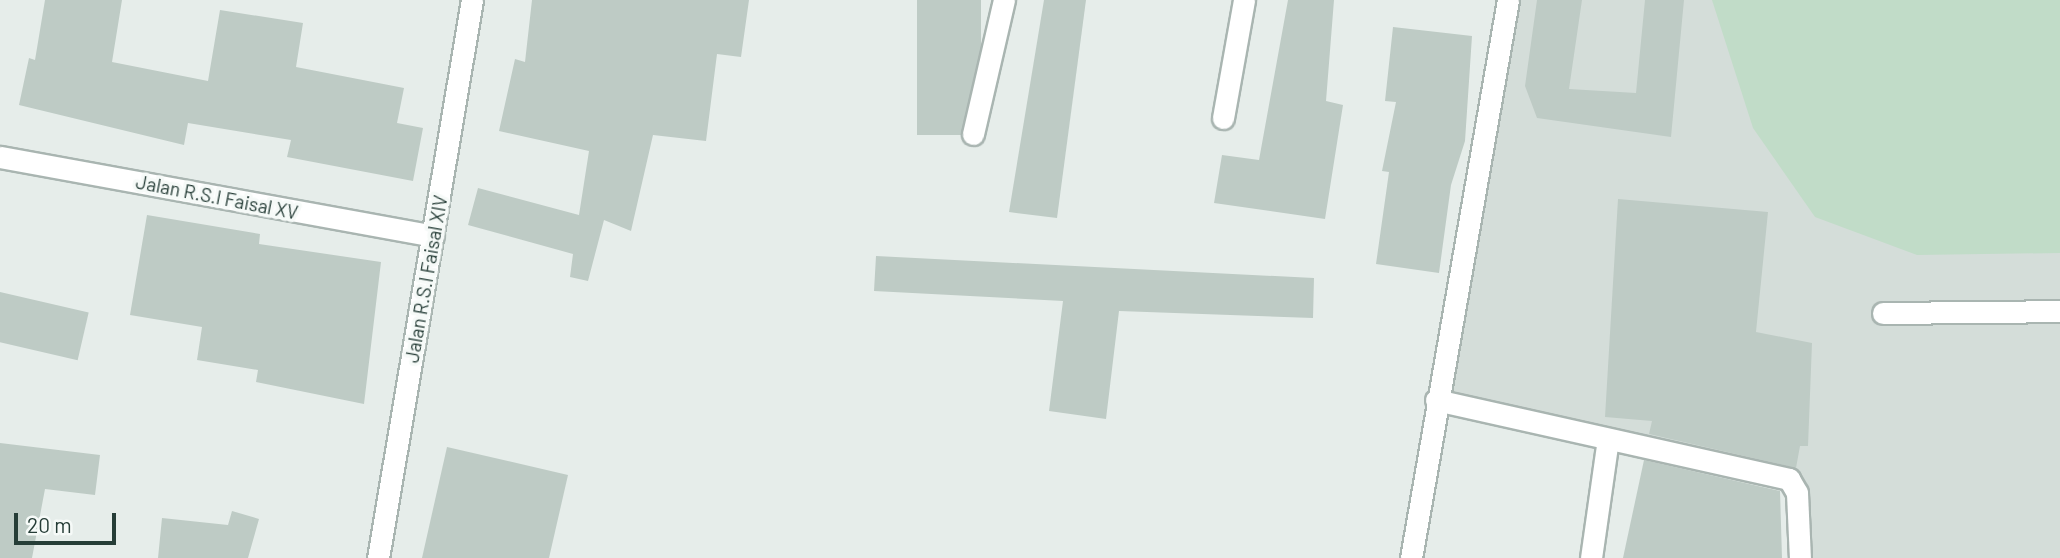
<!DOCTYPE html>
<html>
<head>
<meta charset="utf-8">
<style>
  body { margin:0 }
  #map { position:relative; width:2060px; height:558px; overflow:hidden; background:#e6edea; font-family:Barlow,sans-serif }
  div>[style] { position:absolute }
  .built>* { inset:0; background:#d4ddd9 }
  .green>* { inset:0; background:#c1dcc8 }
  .building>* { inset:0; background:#becbc5; transform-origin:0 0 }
  .roads { filter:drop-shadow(2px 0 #a9b5b1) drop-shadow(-2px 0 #a9b5b1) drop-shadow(0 2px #a9b5b1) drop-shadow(0 -2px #a9b5b1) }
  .minor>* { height:21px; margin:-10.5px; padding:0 10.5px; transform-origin:10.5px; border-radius:10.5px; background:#fff }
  span { translate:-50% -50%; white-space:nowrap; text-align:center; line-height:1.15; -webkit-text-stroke:7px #f6faf8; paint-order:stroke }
  .street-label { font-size:19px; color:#263d37 }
  .scale { position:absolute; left:14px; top:513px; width:102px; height:32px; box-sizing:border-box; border:4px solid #263d37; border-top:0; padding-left:9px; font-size:21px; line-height:24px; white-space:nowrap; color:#263d37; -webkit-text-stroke:5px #f6faf8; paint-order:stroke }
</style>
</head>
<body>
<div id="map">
  <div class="built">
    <div style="clip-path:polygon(1512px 0,2060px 0,2060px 558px,1797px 558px,1790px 470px,1536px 415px,1450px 390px)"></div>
  </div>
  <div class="green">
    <div style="clip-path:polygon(1712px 0,2060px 0,2060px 253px,1917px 255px,1815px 217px,1753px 128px)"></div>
  </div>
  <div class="building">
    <div style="clip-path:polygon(45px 0,122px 0,112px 62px,208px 81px,220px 10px,303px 23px,296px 67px,404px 88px,397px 123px,423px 128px,413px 181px,287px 157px,291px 140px,188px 123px,184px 145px,19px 105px,29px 58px,35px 60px)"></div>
    <div style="clip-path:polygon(532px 0,749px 0,741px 57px,717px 54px,706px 141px,653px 135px,631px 231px,604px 220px,588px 281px,570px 277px,573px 254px,468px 225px,478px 188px,579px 215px,589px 151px,499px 131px,515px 59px,525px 62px)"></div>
    <div style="left:917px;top:0;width:64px;height:135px"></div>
    <div style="clip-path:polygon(1044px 0,1086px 0,1057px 218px,1009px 212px)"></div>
    <div style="clip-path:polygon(1288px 0,1334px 0,1326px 101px,1343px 105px,1325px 219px,1214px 203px,1222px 155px,1259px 160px)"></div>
    <div style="clip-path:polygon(1537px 0,1582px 0,1569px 89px,1636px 93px,1645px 0,1684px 0,1671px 137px,1537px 118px,1525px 86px)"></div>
    <div style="clip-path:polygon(1393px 27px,1472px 36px,1465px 141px,1451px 185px,1439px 273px,1376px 264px,1389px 172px,1382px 171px,1396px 102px,1385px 101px)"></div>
    <div style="clip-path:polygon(1618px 199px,1768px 212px,1756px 332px,1812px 343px,1808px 446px,1800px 446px,1796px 468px,1649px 434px,1652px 421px,1605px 417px)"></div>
    <div style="clip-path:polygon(147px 215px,260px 234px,259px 244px,381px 262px,364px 404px,256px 382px,258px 370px,197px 360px,202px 327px,130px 315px)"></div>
    <div style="clip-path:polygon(876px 256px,1314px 278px,1313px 318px,1119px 311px,1106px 419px,1049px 411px,1063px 301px,874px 291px)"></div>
    <div style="left:0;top:292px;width:91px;height:49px;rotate:13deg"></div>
    <div style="clip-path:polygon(0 443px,100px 455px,95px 495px,45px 489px,32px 558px,0 558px)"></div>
    <div style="clip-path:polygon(447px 447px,568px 475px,549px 558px,422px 558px)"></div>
    <div style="clip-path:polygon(1644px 460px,1780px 491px,1782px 558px,1623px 558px)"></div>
    <div style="clip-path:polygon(232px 511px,259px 519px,248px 558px,158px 558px,162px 518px,228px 525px)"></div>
  </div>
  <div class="roads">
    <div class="minor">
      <div style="left:1223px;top:118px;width:120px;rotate:-79.9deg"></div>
      <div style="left:973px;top:134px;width:138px;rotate:-77deg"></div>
      <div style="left:0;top:157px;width:440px;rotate:10.3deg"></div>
      <div style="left:1883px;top:313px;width:177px;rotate:-0.6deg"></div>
      <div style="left:1436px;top:400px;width:362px;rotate:12.6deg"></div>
      <div style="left:1789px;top:479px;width:16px;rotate:60deg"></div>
      <div style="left:1797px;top:493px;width:65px;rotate:87.4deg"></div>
      <div style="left:378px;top:558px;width:566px;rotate:-80.44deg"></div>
      <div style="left:1411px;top:558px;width:566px;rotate:-80.14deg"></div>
      <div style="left:1591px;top:558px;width:120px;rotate:-81.9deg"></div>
    </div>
  </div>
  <div class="street-label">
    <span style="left:217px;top:197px;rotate:11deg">Jalan R.S.I Faisal XV</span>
    <span style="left:426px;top:279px;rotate:-80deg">Jalan R.S.I Faisal XIV</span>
  </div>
  <div class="scale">20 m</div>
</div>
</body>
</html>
